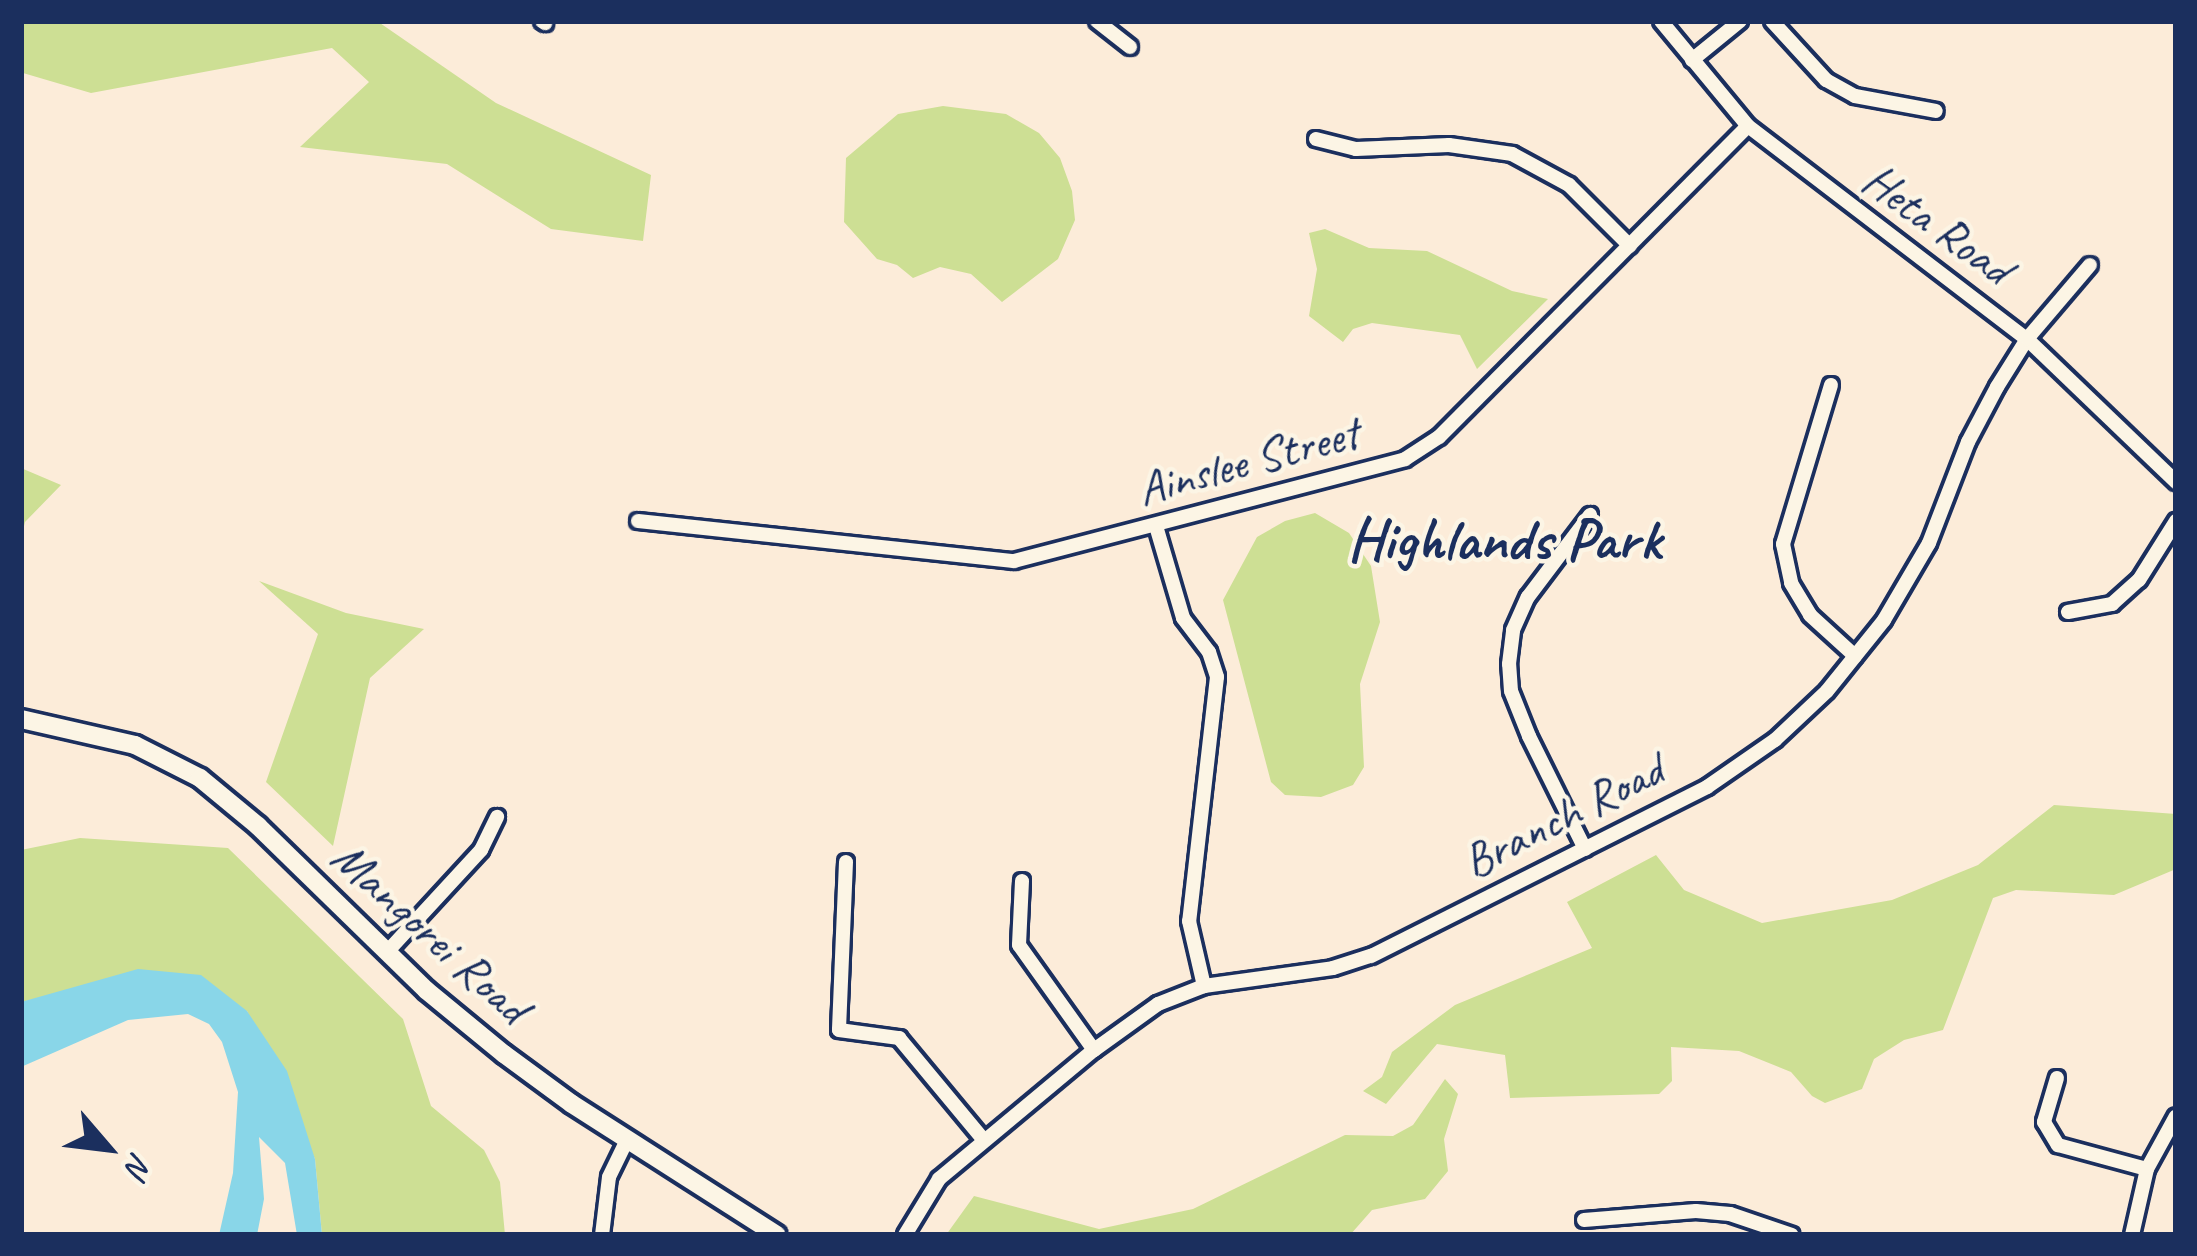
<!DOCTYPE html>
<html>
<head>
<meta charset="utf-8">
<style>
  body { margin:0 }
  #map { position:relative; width:2197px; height:1256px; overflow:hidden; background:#fcecd9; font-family:Caveat,sans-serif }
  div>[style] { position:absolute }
  .green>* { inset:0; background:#cddf94 }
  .water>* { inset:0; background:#89d6e8 }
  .roads { filter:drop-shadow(3px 0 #1b2f5e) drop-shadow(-3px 0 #1b2f5e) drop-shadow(0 3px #1b2f5e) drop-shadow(0 -3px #1b2f5e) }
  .street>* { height:14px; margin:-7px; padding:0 7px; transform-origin:7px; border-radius:7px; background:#fcf5e5 }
  .secondary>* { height:18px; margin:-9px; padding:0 9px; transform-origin:9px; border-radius:9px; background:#fcf5e5 }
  span { translate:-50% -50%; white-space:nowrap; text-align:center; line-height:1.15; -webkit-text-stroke:9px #fcf5e5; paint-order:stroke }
  .street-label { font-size:48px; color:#1b2f5e }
  .district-label { font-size:60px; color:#1b2f5e; font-weight:700 }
  .frame { position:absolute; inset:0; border:24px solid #1b2f5e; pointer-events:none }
  .north { position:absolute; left:48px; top:1088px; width:120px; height:120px; -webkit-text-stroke:9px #fcf5e5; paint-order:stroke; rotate:118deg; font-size:33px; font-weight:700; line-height:48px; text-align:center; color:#1b2f5e }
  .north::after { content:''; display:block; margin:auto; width:42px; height:54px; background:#1b2f5e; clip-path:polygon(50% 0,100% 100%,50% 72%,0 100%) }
</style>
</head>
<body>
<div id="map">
  <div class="green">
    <div style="clip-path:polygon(21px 21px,377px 21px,496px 103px,651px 175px,643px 241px,551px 229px,447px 164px,300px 147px,369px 82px,332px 48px,91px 93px,23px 73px)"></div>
    <div style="clip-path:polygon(943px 106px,1006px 114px,1039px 133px,1060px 158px,1072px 191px,1075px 220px,1058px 259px,1002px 302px,971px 274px,940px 267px,913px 278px,897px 265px,877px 259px,844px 222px,846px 158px,898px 114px)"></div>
    <div style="clip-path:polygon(1325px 229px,1369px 248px,1427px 251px,1512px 291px,1548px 299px,1477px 369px,1460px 335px,1372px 323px,1353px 329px,1343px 342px,1309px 316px,1317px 269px,1309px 233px)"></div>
    <div style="clip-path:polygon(21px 468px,61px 485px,25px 522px,21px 539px)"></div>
    <div style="clip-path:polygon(1315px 513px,1349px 533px,1371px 566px,1380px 622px,1360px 684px,1364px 767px,1353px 785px,1321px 797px,1285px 795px,1271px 782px,1223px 600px,1257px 537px,1285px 521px)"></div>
    <div style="clip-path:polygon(259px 581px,346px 613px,424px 629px,370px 678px,333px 846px,266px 782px,318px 634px)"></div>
    <div style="clip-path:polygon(2054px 805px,2176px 814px,2176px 869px,2114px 895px,2016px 890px,1993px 898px,1943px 1030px,1904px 1040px,1874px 1059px,1862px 1089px,1825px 1103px,1812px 1096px,1791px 1072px,1739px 1051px,1671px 1047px,1672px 1081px,1659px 1094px,1510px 1098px,1505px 1055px,1437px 1044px,1386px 1104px,1363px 1091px,1382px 1077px,1392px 1052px,1455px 1005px,1592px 948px,1567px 902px,1656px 855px,1684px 890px,1762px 923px,1892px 900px,1978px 865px)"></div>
    <div style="clip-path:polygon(80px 838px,228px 848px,403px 1019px,431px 1106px,484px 1150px,500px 1182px,505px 1235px,322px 1235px,315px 1159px,247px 1011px,57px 994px,21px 1002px,21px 850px)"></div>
    <div style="clip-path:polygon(1445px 1079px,1458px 1094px,1444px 1139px,1448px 1171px,1425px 1199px,1372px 1210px,1350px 1235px,946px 1235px,974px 1196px,1099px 1229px,1193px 1209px,1345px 1135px,1393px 1136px,1413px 1125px)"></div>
  </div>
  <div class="water">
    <div style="clip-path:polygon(138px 969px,201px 975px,247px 1011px,287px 1071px,315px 1159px,322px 1235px,297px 1235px,285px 1163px,259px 1137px,264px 1199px,257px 1235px,219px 1235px,233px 1173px,238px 1092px,222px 1042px,209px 1024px,188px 1014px,128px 1020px,21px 1067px,21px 1002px)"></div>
  </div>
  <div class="roads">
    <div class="street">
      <div style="left:542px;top:21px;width:4px;rotate:34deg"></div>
      <div style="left:1097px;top:21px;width:42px;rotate:38.2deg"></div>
      <div style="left:1661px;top:21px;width:136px;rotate:50.4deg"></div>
      <div style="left:1748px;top:126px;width:351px;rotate:37.4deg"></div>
      <div style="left:2027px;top:339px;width:207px;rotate:43.8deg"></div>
      <div style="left:1772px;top:21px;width:80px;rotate:47.5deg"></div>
      <div style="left:1826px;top:80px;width:33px;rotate:29deg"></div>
      <div style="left:1855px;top:96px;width:82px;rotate:10.5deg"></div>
      <div style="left:1692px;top:60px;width:62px;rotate:-39.1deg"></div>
      <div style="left:1316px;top:139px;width:41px;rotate:14deg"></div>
      <div style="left:1356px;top:149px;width:93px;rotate:-2.5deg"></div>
      <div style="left:1449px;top:145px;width:64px;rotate:8.1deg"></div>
      <div style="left:1512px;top:154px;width:65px;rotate:28.5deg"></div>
      <div style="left:1569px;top:185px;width:86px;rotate:45deg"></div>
      <div style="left:1831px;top:385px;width:166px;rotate:106.8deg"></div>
      <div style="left:1783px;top:544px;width:40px;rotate:78deg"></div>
      <div style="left:1791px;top:583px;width:37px;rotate:59deg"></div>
      <div style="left:1810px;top:615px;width:61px;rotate:42.3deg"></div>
      <div style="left:638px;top:521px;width:378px;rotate:6.1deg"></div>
      <div style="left:1014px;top:561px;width:404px;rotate:-14.6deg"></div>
      <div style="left:1405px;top:459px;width:40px;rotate:-32.9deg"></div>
      <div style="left:1439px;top:437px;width:438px;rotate:-45.2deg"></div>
      <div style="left:1156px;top:526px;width:96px;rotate:73.6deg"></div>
      <div style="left:1183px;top:618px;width:43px;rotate:52.6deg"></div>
      <div style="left:1209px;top:652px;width:26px;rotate:72deg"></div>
      <div style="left:1217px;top:677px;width:246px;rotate:96.5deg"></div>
      <div style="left:1189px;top:921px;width:67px;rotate:77deg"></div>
      <div style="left:2068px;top:612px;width:45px;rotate:-10.3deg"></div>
      <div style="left:2112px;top:604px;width:36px;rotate:-42deg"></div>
      <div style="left:2139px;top:580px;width:70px;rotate:-57.9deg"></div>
      <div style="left:1585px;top:849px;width:126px;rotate:-116.4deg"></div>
      <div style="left:1529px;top:736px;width:48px;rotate:-111.8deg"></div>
      <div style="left:1511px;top:691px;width:27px;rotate:-94deg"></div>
      <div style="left:1509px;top:664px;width:34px;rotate:-83deg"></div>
      <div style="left:1513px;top:630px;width:36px;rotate:-66deg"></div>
      <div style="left:1528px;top:597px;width:103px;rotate:-52.9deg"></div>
      <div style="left:846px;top:862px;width:168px;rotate:92.4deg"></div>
      <div style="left:839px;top:1030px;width:61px;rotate:7.6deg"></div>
      <div style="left:899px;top:1038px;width:131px;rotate:50.3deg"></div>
      <div style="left:1022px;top:881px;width:64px;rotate:92.7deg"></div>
      <div style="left:1019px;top:945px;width:129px;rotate:54.5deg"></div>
      <div style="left:387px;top:952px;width:139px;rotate:-47.3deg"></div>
      <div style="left:481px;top:850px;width:37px;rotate:-64deg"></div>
      <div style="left:2057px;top:1078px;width:46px;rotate:106.5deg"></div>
      <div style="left:2044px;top:1122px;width:27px;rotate:59deg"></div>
      <div style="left:2058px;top:1145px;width:92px;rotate:15.1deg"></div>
      <div style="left:1584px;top:1220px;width:112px;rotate:-4.6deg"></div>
      <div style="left:1696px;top:1211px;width:34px;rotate:5deg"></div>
      <div style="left:1730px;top:1214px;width:65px;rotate:18.7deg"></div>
      <div style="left:602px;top:1235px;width:58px;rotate:-83.1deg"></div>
      <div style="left:609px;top:1177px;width:41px;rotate:-64.1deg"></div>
      <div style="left:905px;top:1235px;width:66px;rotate:-58.7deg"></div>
      <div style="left:939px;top:1179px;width:202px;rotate:-39.8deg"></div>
      <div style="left:1094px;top:1050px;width:79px;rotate:-35.7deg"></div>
      <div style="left:1158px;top:1004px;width:49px;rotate:-21.4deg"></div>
      <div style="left:1204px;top:986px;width:130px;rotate:-7.9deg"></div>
      <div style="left:1333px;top:968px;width:40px;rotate:-18deg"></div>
      <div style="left:1371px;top:956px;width:376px;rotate:-26.7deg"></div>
      <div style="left:1707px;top:787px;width:83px;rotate:-34.7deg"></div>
      <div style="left:1775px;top:740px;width:71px;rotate:-43.3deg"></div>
      <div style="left:1827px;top:691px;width:91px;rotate:-51.2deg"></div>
      <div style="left:1884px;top:620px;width:89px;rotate:-59.7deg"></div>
      <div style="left:1929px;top:543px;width:108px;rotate:-68.9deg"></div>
      <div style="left:1968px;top:442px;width:62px;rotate:-62.2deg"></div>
      <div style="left:1997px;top:387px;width:57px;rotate:-58deg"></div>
      <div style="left:2027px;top:339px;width:97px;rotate:-49.6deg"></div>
      <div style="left:2132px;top:1235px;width:68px;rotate:-77.2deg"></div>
      <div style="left:2147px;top:1169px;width:60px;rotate:-61.3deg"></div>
    </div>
    <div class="secondary">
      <div style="left:21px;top:719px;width:117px;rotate:12.8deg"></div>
      <div style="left:135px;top:745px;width:73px;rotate:26.9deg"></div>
      <div style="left:200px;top:778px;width:75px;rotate:39.6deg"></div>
      <div style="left:258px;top:826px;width:235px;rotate:44.3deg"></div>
      <div style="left:426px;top:990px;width:101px;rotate:39.4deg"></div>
      <div style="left:504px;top:1054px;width:84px;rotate:36.3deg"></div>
      <div style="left:572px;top:1104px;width:243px;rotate:32.6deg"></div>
    </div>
  </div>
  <div class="street-label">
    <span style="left:1937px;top:224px;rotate:36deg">Heta Road</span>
    <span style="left:1248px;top:461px;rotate:-15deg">Ainslee Street</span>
    <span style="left:1563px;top:816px;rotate:-27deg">Branch Road</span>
    <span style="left:430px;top:932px;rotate:42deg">Mangorei Road</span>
  </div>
  <div class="district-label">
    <span style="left:1504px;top:539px">Highlands Park</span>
  </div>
  <div class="frame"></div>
  <div class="north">N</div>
</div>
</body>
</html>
